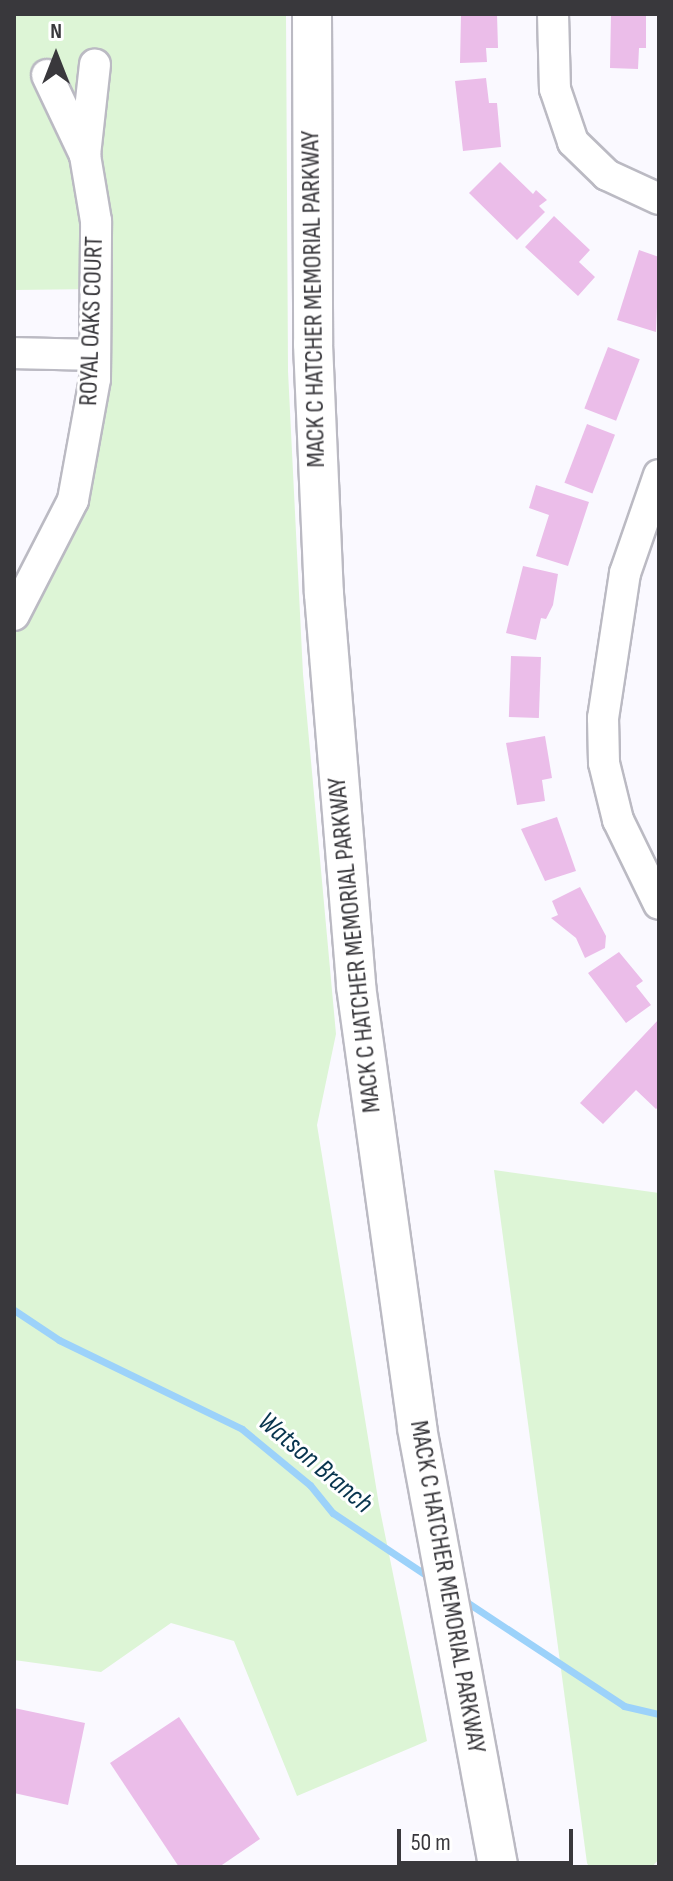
<!DOCTYPE html>
<html>
<head>
<meta charset="utf-8">
<style>
  body { margin:0 }
  #map { position:relative; width:673px; height:1881px; overflow:hidden; background:#faf9ff; font-family:"Sofia Sans Condensed",sans-serif }
  div>[style] { position:absolute }
  .green>* { inset:0; background:#ddf5d6 }
  .stream>* { height:7px; margin:-3.5px; padding:0 3.5px; transform-origin:3.5px; border-radius:3.5px; background:#9cd2fa }
  .building>* { inset:0; background:#ebbde9; transform-origin:0 0 }
  .roads { filter:drop-shadow(2px 0 #bbbac3) drop-shadow(-2px 0 #bbbac3) drop-shadow(0 2px #bbbac3) drop-shadow(0 -2px #bbbac3) }
  .minor>* { height:30px; margin:-15px; padding:0 15px; transform-origin:15px; border-radius:15px; background:#fff }
  .major>* { height:38px; margin:-19px; padding:0 19px; transform-origin:19px; border-radius:19px; background:#fff }
  span { translate:-50% -50%; white-space:nowrap; text-align:center; line-height:1.15; -webkit-text-stroke:6px #fff; paint-order:stroke }
  .street-label { font-size:26px; color:#39383c }
  .water-label { font-size:28px; color:#08344e; font-style:italic }
  .frame { position:absolute; inset:0; border:16px solid #39383c; pointer-events:none }
  .north { position:absolute; left:16px; top:16px; width:80px; height:80px; -webkit-text-stroke:6px #fff; paint-order:stroke; rotate:0deg; font-size:22px; font-weight:700; line-height:32px; text-align:center; color:#39383c }
  .north::after { content:''; display:block; margin:auto; width:28px; height:36px; background:#39383c; clip-path:polygon(50% 0,100% 100%,50% 72%,0 100%) }
  .scale { position:absolute; left:397px; top:1829px; width:176px; height:36px; box-sizing:border-box; border:4px solid #39383c; border-top:0; padding-left:10px; font-size:24px; line-height:28px; white-space:nowrap; color:#39383c; -webkit-text-stroke:6px #fff; paint-order:stroke }
</style>
</head>
<body>
<div id="map">
  <div class="green">
    <div style="clip-path:polygon(14px 14px,286px 14px,288px 371px,303px 674px,336px 1034px,317px 1125px,379px 1505px,427px 1741px,297px 1796px,234px 1641px,171px 1623px,101px 1672px,14px 1660px,14px 615px,73px 500px,97px 289px,14px 290px)"></div>
    <div style="clip-path:polygon(494px 1170px,659px 1193px,659px 1859px,652px 1867px,589px 1867px,587px 1863px)"></div>
  </div>
  <div class="stream">
    <div style="left:14px;top:1310px;width:54px;rotate:33.7deg"></div>
    <div style="left:59px;top:1340px;width:203px;rotate:25.9deg"></div>
    <div style="left:242px;top:1429px;width:88px;rotate:39.5deg"></div>
    <div style="left:310px;top:1485px;width:36px;rotate:51deg"></div>
    <div style="left:333px;top:1513px;width:119px;rotate:33.7deg"></div>
    <div style="left:462px;top:1599px;width:194px;rotate:33.4deg"></div>
    <div style="left:624px;top:1706px;width:36px;rotate:13deg"></div>
  </div>
  <div class="building">
    <div style="clip-path:polygon(461px 14px,497px 14px,498px 48px,486px 48px,487px 62px,460px 63px)"></div>
    <div style="clip-path:polygon(611px 14px,646px 14px,646px 48px,639px 48px,638px 69px,610px 68px)"></div>
    <div style="clip-path:polygon(486px 78px,489px 103px,497px 103px,501px 147px,463px 151px,455px 81px)"></div>
    <div style="clip-path:polygon(500px 162px,533px 194px,536px 190px,547px 200px,539px 206px,545px 212px,517px 240px,469px 193px)"></div>
    <div style="clip-path:polygon(554px 216px,590px 250px,579px 262px,595px 277px,578px 296px,525px 247px)"></div>
    <div style="clip-path:polygon(639px 250px,659px 257px,656px 332px,617px 320px)"></div>
    <div style="left:608px;top:347px;width:34px;height:66px;rotate:21deg"></div>
    <div style="left:587px;top:424px;width:30px;height:63px;rotate:21deg"></div>
    <div style="clip-path:polygon(536px 485px,589px 502px,568px 566px,536px 556px,549px 515px,529px 508px)"></div>
    <div style="clip-path:polygon(523px 566px,558px 574px,553px 605px,546px 619px,541px 618px,536px 640px,506px 633px)"></div>
    <div style="left:511px;top:656px;width:30px;height:61px;rotate:2deg"></div>
    <div style="clip-path:polygon(545px 736px,552px 778px,542px 780px,545px 801px,517px 805px,506px 743px)"></div>
    <div style="clip-path:polygon(557px 817px,576px 871px,545px 881px,521px 829px)"></div>
    <div style="clip-path:polygon(580px 887px,606px 936px,605px 948px,585px 958px,576px 938px,551px 918px,558px 915px,552px 901px)"></div>
    <div style="clip-path:polygon(619px 952px,643px 981px,636px 986px,651px 1005px,626px 1023px,588px 973px)"></div>
    <div style="clip-path:polygon(659px 1019px,659px 1106px,656px 1109px,636px 1090px,603px 1124px,580px 1103px)"></div>
    <div style="clip-path:polygon(14px 1708px,85px 1723px,68px 1805px,14px 1793px)"></div>
    <div style="clip-path:polygon(179px 1717px,260px 1839px,219px 1867px,179px 1867px,110px 1763px)"></div>
  </div>
  <div class="roads">
    <div class="minor">
      <div style="left:553px;top:14px;width:75px;rotate:88.5deg"></div>
      <div style="left:555px;top:89px;width:56px;rotate:71.2deg"></div>
      <div style="left:573px;top:142px;width:47px;rotate:44.1deg"></div>
      <div style="left:607px;top:175px;width:57px;rotate:24.8deg"></div>
      <div style="left:47px;top:75px;width:89px;rotate:64.6deg"></div>
      <div style="left:14px;top:353px;width:81px;rotate:1.4deg"></div>
      <div style="left:659px;top:475px;width:104px;rotate:109.1deg"></div>
      <div style="left:625px;top:573px;width:147px;rotate:98.6deg"></div>
      <div style="left:603px;top:718px;width:45px;rotate:88.7deg"></div>
      <div style="left:604px;top:763px;width:59px;rotate:76.2deg"></div>
      <div style="left:618px;top:820px;width:93px;rotate:64deg"></div>
      <div style="left:14px;top:615px;width:129px;rotate:-62.8deg"></div>
      <div style="left:73px;top:500px;width:123px;rotate:-79.7deg"></div>
      <div style="left:95px;top:379px;width:158px;rotate:-89.6deg"></div>
      <div style="left:96px;top:221px;width:67px;rotate:-99.5deg"></div>
      <div style="left:85px;top:155px;width:91px;rotate:-83.7deg"></div>
    </div>
    <div class="major">
      <div style="left:312px;top:14px;width:330px;rotate:89.8deg"></div>
      <div style="left:313px;top:344px;width:250px;rotate:87.5deg"></div>
      <div style="left:324px;top:594px;width:393px;rotate:85.3deg"></div>
      <div style="left:356px;top:986px;width:446px;rotate:82.1deg"></div>
      <div style="left:417px;top:1428px;width:446px;rotate:79.5deg"></div>
    </div>
  </div>
  <div class="street-label">
    <span style="left:314px;top:299px;rotate:-91deg">MACK C HATCHER MEMORIAL PARKWAY</span>
    <span style="left:92px;top:321px;rotate:-88deg">ROYAL OAKS COURT</span>
    <span style="left:355px;top:945px;rotate:-96deg">MACK C HATCHER MEMORIAL PARKWAY</span>
    <span style="left:447px;top:1587px;rotate:80deg">MACK C HATCHER MEMORIAL PARKWAY</span>
  </div>
  <div class="water-label">
    <span style="left:315px;top:1463px;rotate:40deg">Watson Branch</span>
  </div>
  <div class="frame"></div>
  <div class="north">N</div>
  <div class="scale">50 m</div>
</div>
</body>
</html>
